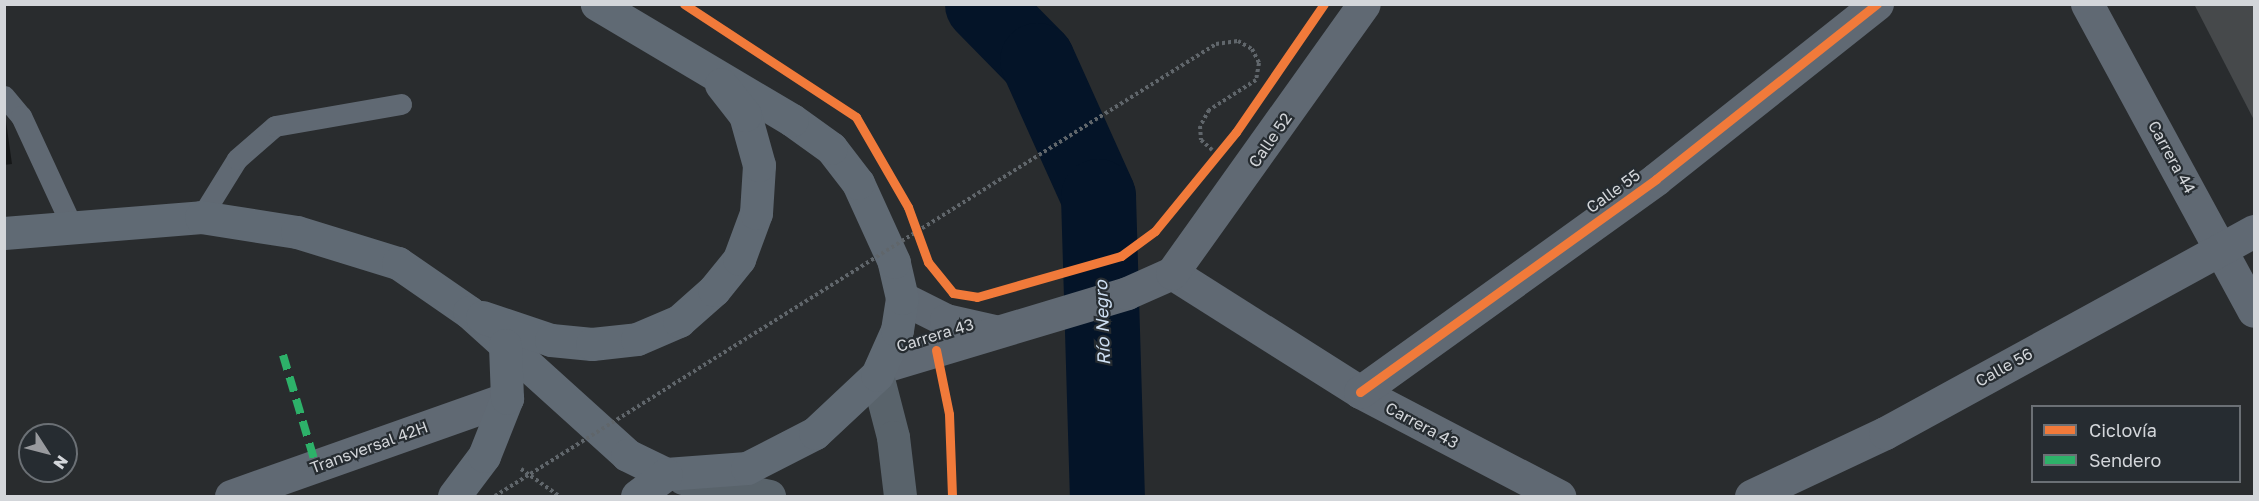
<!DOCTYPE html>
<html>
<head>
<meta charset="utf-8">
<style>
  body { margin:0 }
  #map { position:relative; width:2259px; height:501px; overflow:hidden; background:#292c2e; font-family:"Golos Text",sans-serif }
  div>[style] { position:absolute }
  .shadow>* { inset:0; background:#0007 }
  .river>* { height:75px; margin:-37.5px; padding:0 37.5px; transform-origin:37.5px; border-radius:37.5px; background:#041428 }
  .building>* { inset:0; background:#46494b }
  .path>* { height:4px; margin-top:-2px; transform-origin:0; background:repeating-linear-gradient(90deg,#60666b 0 3px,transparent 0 6px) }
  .service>* { height:21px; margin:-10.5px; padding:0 10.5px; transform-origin:10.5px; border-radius:10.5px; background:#606973 }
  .minor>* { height:33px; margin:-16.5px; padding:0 16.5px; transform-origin:16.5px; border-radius:16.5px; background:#606973 }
  .tertiary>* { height:33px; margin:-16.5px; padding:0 16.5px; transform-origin:16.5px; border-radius:16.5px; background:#606973 }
  .secondary>* { height:33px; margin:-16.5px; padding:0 16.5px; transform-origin:16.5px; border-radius:16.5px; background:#59636b }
  .primary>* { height:33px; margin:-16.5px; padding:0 16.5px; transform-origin:16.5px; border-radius:16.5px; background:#606a74 }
  .path-bridge>* { height:4px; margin-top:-2px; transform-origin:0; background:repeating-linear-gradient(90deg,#60666b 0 3px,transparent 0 6px) }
  .quiet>* { height:8px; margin-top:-4px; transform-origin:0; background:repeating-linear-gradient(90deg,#2db169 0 15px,transparent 0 23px) }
  .cycleway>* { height:9px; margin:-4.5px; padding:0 4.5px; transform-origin:4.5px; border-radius:4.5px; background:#f17a3a }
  span { translate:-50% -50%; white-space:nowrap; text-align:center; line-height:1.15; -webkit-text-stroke:4.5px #262c31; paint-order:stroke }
  .street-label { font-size:16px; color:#d3d6da }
  .water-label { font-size:18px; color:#cddef1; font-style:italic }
  .frame { position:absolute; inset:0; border:6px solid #d3d6da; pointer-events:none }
  .legend { position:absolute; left:2031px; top:405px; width:210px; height:78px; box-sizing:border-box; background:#262c31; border:2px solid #6b7075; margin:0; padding:8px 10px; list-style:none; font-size:18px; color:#d3d6da }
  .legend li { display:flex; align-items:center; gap:12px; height:30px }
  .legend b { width:30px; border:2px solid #6b7075 }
  .north { position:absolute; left:18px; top:423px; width:60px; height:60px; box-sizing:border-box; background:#262c31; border:2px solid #6b7075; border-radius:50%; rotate:126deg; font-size:16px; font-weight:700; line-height:24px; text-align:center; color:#d3d6da }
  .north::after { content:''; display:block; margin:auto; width:21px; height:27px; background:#989a9e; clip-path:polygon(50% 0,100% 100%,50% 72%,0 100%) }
</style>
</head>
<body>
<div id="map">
  <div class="shadow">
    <div style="clip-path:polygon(2196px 4px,2254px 4px,2254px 117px)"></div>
    <div style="clip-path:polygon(4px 107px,12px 164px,4px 165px)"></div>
  </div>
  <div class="river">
    <div style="left:982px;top:4px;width:78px;rotate:45.5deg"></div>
    <div style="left:1037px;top:60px;width:149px;rotate:65.8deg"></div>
    <div style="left:1098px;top:196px;width:300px;rotate:88.3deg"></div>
  </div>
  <div class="building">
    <div style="clip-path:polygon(2194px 4px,2254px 4px,2254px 120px)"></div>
  </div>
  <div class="path">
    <div style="left:1201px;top:140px;width:15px;rotate:42deg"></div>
    <div style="left:521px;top:469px;width:47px;rotate:35.4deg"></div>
  </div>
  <div class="service">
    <div style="left:4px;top:96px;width:26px;rotate:50deg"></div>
    <div style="left:21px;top:116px;width:119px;rotate:65.2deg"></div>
    <div style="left:201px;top:217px;width:68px;rotate:-58.2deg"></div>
    <div style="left:237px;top:159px;width:50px;rotate:-41deg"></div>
    <div style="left:275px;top:126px;width:128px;rotate:-9.9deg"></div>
  </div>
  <div class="minor">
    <div style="left:2087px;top:4px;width:349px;rotate:61.5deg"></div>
    <div style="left:1172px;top:273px;width:222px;rotate:32.3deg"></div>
    <div style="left:1360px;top:392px;width:225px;rotate:27.6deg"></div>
    <div style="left:1360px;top:392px;width:365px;rotate:-35.7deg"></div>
    <div style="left:1656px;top:179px;width:282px;rotate:-38.4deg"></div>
    <div style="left:231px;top:496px;width:293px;rotate:-19.5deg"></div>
    <div style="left:1751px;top:496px;width:148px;rotate:-25.2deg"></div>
    <div style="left:1885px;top:433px;width:421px;rotate:-28.7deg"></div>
  </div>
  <div class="tertiary">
    <div style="left:902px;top:298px;width:49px;rotate:26.6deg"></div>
    <div style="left:946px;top:320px;width:50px;rotate:12.7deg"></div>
    <div style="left:881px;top:367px;width:257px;rotate:-16.7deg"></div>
    <div style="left:1127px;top:293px;width:49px;rotate:-24deg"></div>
    <div style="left:1172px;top:273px;width:330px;rotate:-54.5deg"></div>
  </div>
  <div class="secondary">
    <div style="left:877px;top:375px;width:64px;rotate:75.5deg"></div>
    <div style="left:893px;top:437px;width:59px;rotate:83.2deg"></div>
    <div style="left:683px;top:478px;width:88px;rotate:11.8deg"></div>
  </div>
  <div class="primary">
    <div style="left:4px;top:233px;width:198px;rotate:-4.6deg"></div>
    <div style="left:201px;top:217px;width:97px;rotate:8.9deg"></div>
    <div style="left:297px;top:232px;width:106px;rotate:17.1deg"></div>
    <div style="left:398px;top:263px;width:86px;rotate:34.6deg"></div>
    <div style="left:469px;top:312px;width:213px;rotate:42.1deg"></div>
    <div style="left:627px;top:455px;width:43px;rotate:26deg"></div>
    <div style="left:666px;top:474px;width:81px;rotate:-4.2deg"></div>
    <div style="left:747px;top:468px;width:76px;rotate:-27.2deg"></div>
    <div style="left:815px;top:433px;width:85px;rotate:-43.1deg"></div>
    <div style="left:877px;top:375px;width:49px;rotate:-66deg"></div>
    <div style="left:897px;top:330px;width:32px;rotate:-81deg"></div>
    <div style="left:902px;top:298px;width:37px;rotate:-103deg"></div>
    <div style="left:894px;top:262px;width:87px;rotate:-114.5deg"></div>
    <div style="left:858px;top:183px;width:44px;rotate:-127.6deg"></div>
    <div style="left:831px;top:148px;width:48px;rotate:-144.3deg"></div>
    <div style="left:792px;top:120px;width:227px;rotate:-149.3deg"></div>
    <div style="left:482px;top:317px;width:73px;rotate:18.4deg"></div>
    <div style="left:551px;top:340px;width:41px;rotate:5.6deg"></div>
    <div style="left:592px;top:344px;width:45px;rotate:-6.3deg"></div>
    <div style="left:637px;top:339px;width:46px;rotate:-23.2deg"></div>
    <div style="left:679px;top:321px;width:47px;rotate:-41.5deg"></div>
    <div style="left:714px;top:290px;width:40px;rotate:-51deg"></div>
    <div style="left:739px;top:259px;width:49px;rotate:-69.7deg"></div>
    <div style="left:756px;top:213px;width:48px;rotate:-86.4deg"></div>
    <div style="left:759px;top:165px;width:52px;rotate:-105.6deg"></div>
    <div style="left:745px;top:115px;width:39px;rotate:-128deg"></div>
    <div style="left:454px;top:496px;width:50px;rotate:-53.1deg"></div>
    <div style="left:484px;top:456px;width:62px;rotate:-68.4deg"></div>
    <div style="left:507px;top:398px;width:53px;rotate:-92.2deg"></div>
    <div style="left:637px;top:496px;width:36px;rotate:-37deg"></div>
  </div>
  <div class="path-bridge">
    <div style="left:495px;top:496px;width:851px;rotate:-32.08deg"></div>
    <div style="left:1216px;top:44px;width:22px;rotate:-8deg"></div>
    <div style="left:1238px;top:41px;width:16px;rotate:30deg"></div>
    <div style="left:1252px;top:49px;width:16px;rotate:63deg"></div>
    <div style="left:1259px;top:63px;width:17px;rotate:100deg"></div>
    <div style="left:1256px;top:80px;width:56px;rotate:147.4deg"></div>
    <div style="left:1209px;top:110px;width:18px;rotate:119deg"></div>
    <div style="left:1200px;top:126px;width:14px;rotate:86deg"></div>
  </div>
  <div class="quiet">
    <div style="left:283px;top:355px;width:116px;rotate:73.4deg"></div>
  </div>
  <div class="cycleway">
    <div style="left:684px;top:4px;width:206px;rotate:33.3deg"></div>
    <div style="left:856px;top:117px;width:104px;rotate:60deg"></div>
    <div style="left:908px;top:207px;width:59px;rotate:70deg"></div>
    <div style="left:928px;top:262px;width:40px;rotate:51deg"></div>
    <div style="left:953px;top:293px;width:24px;rotate:9deg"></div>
    <div style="left:977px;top:297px;width:150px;rotate:-15.9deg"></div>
    <div style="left:1121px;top:256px;width:42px;rotate:-36.3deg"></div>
    <div style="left:1155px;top:231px;width:128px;rotate:-50.7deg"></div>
    <div style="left:1236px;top:132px;width:155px;rotate:-55.5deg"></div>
    <div style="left:936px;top:350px;width:65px;rotate:78.5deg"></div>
    <div style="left:949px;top:414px;width:82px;rotate:87.9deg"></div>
    <div style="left:1360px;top:392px;width:365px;rotate:-35.7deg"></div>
    <div style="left:1656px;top:179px;width:282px;rotate:-38.4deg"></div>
  </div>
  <div class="street-label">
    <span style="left:1270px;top:140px;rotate:-55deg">Calle 52</span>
    <span style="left:2172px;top:157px;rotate:61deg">Carrera 44</span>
    <span style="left:1613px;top:191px;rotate:-36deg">Calle 55</span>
    <span style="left:935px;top:335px;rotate:-17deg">Carrera 43</span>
    <span style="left:2004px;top:367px;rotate:-29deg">Calle 56</span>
    <span style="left:1422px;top:425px;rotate:28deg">Carrera 43</span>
    <span style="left:369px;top:447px;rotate:-20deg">Transversal 42H</span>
  </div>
  <div class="water-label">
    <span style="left:1102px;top:323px;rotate:-92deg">Río Negro</span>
  </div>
  <div class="frame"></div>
  <ul class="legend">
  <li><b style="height:8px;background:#f17a3a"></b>Ciclovía</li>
  <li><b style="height:8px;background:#2db169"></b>Sendero</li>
  </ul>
  <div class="north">N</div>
</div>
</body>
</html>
